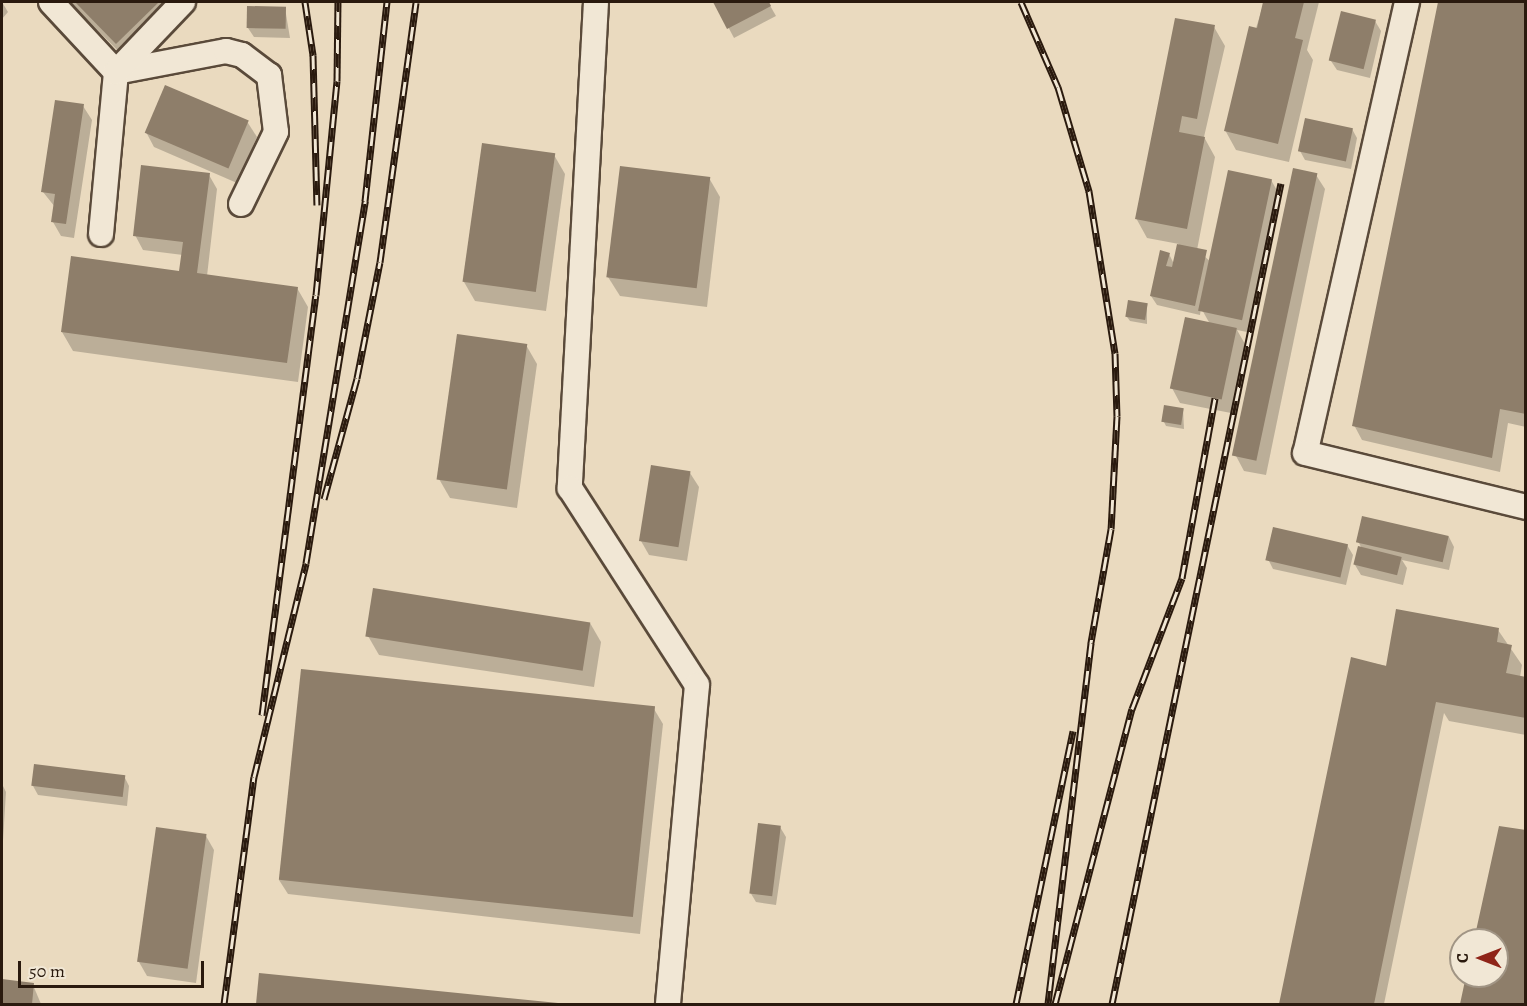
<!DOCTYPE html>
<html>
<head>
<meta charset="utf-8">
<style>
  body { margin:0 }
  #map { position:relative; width:1527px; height:1006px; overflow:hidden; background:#eadabf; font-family:Alegreya,serif }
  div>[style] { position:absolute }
  .shadow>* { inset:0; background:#0003 }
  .building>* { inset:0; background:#8e7e6a; transform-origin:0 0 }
  .roads { filter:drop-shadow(2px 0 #5a4a3a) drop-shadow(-2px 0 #5a4a3a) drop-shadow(0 2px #5a4a3a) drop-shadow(0 -2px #5a4a3a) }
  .minor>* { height:24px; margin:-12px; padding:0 12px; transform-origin:12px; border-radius:12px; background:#f1e7d5 }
  .rail>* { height:7px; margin-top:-3.5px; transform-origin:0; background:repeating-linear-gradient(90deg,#f1e7d5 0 14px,#2a1a0e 0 28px); box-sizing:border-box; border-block:2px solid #2a1a0e }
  span { translate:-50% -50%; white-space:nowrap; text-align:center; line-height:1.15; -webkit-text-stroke:4.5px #f1e7d5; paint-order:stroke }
  .frame { position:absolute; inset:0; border:3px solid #2a1a0e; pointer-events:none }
  .north { position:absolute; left:1449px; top:928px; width:60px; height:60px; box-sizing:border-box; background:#f1e7d5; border:2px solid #a19585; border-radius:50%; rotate:270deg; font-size:16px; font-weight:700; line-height:24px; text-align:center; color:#2a1a0e }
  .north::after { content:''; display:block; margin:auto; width:21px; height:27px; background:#8f2418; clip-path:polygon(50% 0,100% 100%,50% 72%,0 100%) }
  .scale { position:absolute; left:18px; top:961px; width:186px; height:27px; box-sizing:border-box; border:3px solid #2a1a0e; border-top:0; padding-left:8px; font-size:18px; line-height:21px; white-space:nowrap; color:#2a1a0e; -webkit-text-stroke:4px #f1e7d5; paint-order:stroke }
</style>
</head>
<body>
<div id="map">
  <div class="shadow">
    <div style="clip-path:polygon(2px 2px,8px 12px,2px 19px)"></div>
    <div style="clip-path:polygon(70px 2px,182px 2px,125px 58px)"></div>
    <div style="clip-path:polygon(715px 2px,768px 2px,776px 16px,734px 38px)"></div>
    <div style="clip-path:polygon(1264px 2px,1319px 2px,1307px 50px,1313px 60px,1289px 162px,1236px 150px,1225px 130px)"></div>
    <div style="clip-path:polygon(1440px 2px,1526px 2px,1526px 427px,1508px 423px,1500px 472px,1362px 440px,1354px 425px)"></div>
    <div style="clip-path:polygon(285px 8px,290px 38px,254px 37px,248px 28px)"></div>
    <div style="clip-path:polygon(1375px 21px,1381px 31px,1370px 78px,1337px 70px,1331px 61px)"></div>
    <div style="clip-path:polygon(1214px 27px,1225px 46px,1204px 137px,1215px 157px,1197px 250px,1211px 262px,1271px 180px,1279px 194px,1252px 333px,1237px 330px,1245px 344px,1231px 413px,1180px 403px,1172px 388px,1210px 324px,1201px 308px,1200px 315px,1157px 305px,1151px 296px,1169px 254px,1174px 264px,1179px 244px,1147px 238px,1136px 218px)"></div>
    <div style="clip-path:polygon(83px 106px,92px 120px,74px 238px,61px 236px,53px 222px,55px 207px,43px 192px)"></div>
    <div style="clip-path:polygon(248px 123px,257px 137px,237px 183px,154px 147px,146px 132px)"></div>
    <div style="clip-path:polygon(1352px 129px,1357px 138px,1351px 169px,1305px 160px,1300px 151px)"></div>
    <div style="clip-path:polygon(554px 155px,565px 174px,546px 311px,475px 301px,464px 282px)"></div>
    <div style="clip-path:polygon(209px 175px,217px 189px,207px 276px,297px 288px,308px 307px,298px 382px,73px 351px,62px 332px,181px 272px,183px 255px,143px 250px,135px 235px)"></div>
    <div style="clip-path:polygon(1316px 175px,1325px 189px,1266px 475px,1244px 471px,1236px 456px)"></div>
    <div style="clip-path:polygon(709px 178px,720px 197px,707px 307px,620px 296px,608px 277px)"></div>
    <div style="clip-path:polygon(1147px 304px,1147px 324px,1130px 321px,1127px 317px)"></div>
    <div style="clip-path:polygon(526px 345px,537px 364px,517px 508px,450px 498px,439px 479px)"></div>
    <div style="clip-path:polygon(1183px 409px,1184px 429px,1166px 426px,1164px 422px)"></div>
    <div style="clip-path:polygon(690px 473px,699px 487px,687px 561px,649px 555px,641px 541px)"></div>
    <div style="clip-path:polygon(1449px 537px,1454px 547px,1449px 570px,1402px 560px,1407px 568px,1403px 585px,1361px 575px,1355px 565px,1362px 549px,1358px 541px)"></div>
    <div style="clip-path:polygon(1347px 545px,1353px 555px,1346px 585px,1273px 569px,1268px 559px)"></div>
    <div style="clip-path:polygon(590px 623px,601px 642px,594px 687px,379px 655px,368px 636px)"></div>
    <div style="clip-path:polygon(1498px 630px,1522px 665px,1520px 677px,1526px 678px,1526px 735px,1449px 721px,1444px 713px,1384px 1004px,1281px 1004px,1352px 659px,1387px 666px)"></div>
    <div style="clip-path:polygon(654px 709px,663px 724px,640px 934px,288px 894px,279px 880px)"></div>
    <div style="clip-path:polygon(124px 776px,129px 786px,127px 806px,38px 795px,33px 786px)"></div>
    <div style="clip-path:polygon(2px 784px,6px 792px,2px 857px)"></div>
    <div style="clip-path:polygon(780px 827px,786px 837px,776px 905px,756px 902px,750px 892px)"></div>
    <div style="clip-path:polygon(1526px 832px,1526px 1004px,1461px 1004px,1468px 976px,1497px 976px,1497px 940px,1476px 940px)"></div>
    <div style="clip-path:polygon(206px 836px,214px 850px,196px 983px,147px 976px,139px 962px)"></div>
    <div style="clip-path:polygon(261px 975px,559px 1004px,257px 1004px)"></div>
    <div style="clip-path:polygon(2px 981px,33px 985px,41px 1004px,2px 1004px)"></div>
  </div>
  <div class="building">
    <div style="clip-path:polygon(75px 2px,159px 2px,116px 44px)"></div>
    <div style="clip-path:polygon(713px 2px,769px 2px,771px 6px,727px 29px)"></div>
    <div style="clip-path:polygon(1263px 2px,1304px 2px,1295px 38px,1303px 40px,1278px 144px,1224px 131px,1249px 26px,1257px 28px)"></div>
    <div style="clip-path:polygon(1438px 2px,1526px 2px,1526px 414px,1500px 409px,1492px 458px,1352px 426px)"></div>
    <div style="left:247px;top:6px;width:39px;height:22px;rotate:1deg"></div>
    <div style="left:1341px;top:11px;width:36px;height:51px;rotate:14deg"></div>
    <div style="clip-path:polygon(1175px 18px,1215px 25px,1197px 119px,1182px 116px,1179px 132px,1205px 137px,1187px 229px,1135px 219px)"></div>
    <div style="left:165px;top:85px;width:91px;height:52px;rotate:23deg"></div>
    <div style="clip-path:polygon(55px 100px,84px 104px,66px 224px,51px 222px,55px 194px,41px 192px)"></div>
    <div style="left:1305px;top:118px;width:49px;height:34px;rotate:12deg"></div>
    <div style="left:482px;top:143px;width:74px;height:140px;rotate:8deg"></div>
    <div style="clip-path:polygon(141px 165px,210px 173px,197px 273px,298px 287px,287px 363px,61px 332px,71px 256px,179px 271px,183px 242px,133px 236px)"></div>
    <div style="left:620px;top:166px;width:91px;height:112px;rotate:7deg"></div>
    <div style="left:1293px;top:168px;width:25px;height:294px;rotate:12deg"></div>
    <div style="left:1228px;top:170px;width:45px;height:144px;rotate:12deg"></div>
    <div style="clip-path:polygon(1177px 244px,1207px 250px,1195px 306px,1150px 296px,1160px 250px,1170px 253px,1166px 266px,1172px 267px)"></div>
    <div style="left:1128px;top:300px;width:20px;height:17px;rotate:9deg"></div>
    <div style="left:1185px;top:317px;width:53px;height:73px;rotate:12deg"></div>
    <div style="left:457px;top:334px;width:71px;height:147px;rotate:8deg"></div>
    <div style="left:1164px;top:405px;width:20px;height:17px;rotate:9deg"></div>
    <div style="left:651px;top:465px;width:40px;height:77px;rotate:9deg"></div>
    <div style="left:1362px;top:516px;width:89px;height:27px;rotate:13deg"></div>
    <div style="left:1273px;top:527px;width:77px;height:34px;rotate:13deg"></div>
    <div style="left:1358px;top:546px;width:45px;height:19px;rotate:14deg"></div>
    <div style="left:373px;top:588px;width:220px;height:49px;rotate:9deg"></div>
    <div style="clip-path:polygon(1396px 609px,1499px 628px,1497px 642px,1512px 645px,1506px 673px,1526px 677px,1526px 718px,1436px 702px,1374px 1004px,1279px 1004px,1351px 657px,1386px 666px)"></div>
    <div style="left:301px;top:669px;width:356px;height:212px;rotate:6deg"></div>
    <div style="left:34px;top:764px;width:92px;height:22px;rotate:7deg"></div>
    <div style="left:758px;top:823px;width:23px;height:71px;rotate:7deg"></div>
    <div style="clip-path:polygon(1499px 826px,1526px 830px,1526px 1004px,1460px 1004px,1466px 976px,1497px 976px,1497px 940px,1474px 940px)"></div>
    <div style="left:156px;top:827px;width:51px;height:136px;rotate:8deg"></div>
    <div style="clip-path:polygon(259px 973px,558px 1003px,558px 1004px,256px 1004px)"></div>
    <div style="clip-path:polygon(2px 979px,34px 983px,32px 1004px,2px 1004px)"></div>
  </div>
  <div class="roads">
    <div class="minor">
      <div style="left:51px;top:2px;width:96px;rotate:47.1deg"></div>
      <div style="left:116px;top:72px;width:112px;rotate:-10.8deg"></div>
      <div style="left:226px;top:51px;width:16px;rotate:14deg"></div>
      <div style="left:242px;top:55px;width:34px;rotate:37deg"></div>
      <div style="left:269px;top:75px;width:57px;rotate:83deg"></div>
      <div style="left:276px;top:132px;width:80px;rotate:115.9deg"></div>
      <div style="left:596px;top:2px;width:487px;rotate:93.1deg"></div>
      <div style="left:570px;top:488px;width:234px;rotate:57.2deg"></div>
      <div style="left:697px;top:685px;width:320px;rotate:95.2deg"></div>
      <div style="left:1407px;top:2px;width:462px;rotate:102.7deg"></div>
      <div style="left:1305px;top:453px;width:228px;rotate:13.7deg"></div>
      <div style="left:101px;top:234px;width:163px;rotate:-84.7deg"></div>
      <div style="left:116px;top:72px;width:97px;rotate:-46.3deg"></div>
    </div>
  </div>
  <div class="rail">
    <div style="left:305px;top:2px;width:54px;rotate:81.4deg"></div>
    <div style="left:313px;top:55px;width:150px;rotate:88.5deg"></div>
    <div style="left:1021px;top:2px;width:93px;rotate:66.5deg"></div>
    <div style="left:1058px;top:87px;width:109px;rotate:73.4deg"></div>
    <div style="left:1089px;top:191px;width:164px;rotate:80.9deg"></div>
    <div style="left:1115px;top:353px;width:63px;rotate:88.2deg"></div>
    <div style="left:1117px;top:416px;width:113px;rotate:93deg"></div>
    <div style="left:1111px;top:529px;width:116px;rotate:100deg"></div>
    <div style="left:1091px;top:643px;width:364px;rotate:96.8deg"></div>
    <div style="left:324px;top:499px;width:125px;rotate:-74.7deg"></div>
    <div style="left:357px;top:378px;width:118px;rotate:-78.8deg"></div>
    <div style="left:380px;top:262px;width:262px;rotate:-82.1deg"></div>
    <div style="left:262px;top:715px;width:423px;rotate:-82.7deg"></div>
    <div style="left:316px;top:295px;width:215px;rotate:-84.4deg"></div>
    <div style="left:337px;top:81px;width:79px;rotate:-89.3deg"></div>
    <div style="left:224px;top:1004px;width:229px;rotate:-82.5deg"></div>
    <div style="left:254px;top:777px;width:220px;rotate:-76.3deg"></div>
    <div style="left:306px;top:563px;width:367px;rotate:-80.7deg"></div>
    <div style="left:365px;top:201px;width:200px;rotate:-83.7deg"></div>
    <div style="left:1016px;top:1004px;width:279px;rotate:-78.2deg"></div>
    <div style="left:1055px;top:1004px;width:305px;rotate:-75.4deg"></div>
    <div style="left:1132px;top:709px;width:140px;rotate:-69.1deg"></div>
    <div style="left:1182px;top:578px;width:183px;rotate:-79.6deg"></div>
    <div style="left:1112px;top:1004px;width:838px;rotate:-78.37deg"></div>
  </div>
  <div class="frame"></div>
  <div class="north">С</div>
  <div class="scale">50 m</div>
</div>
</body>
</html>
